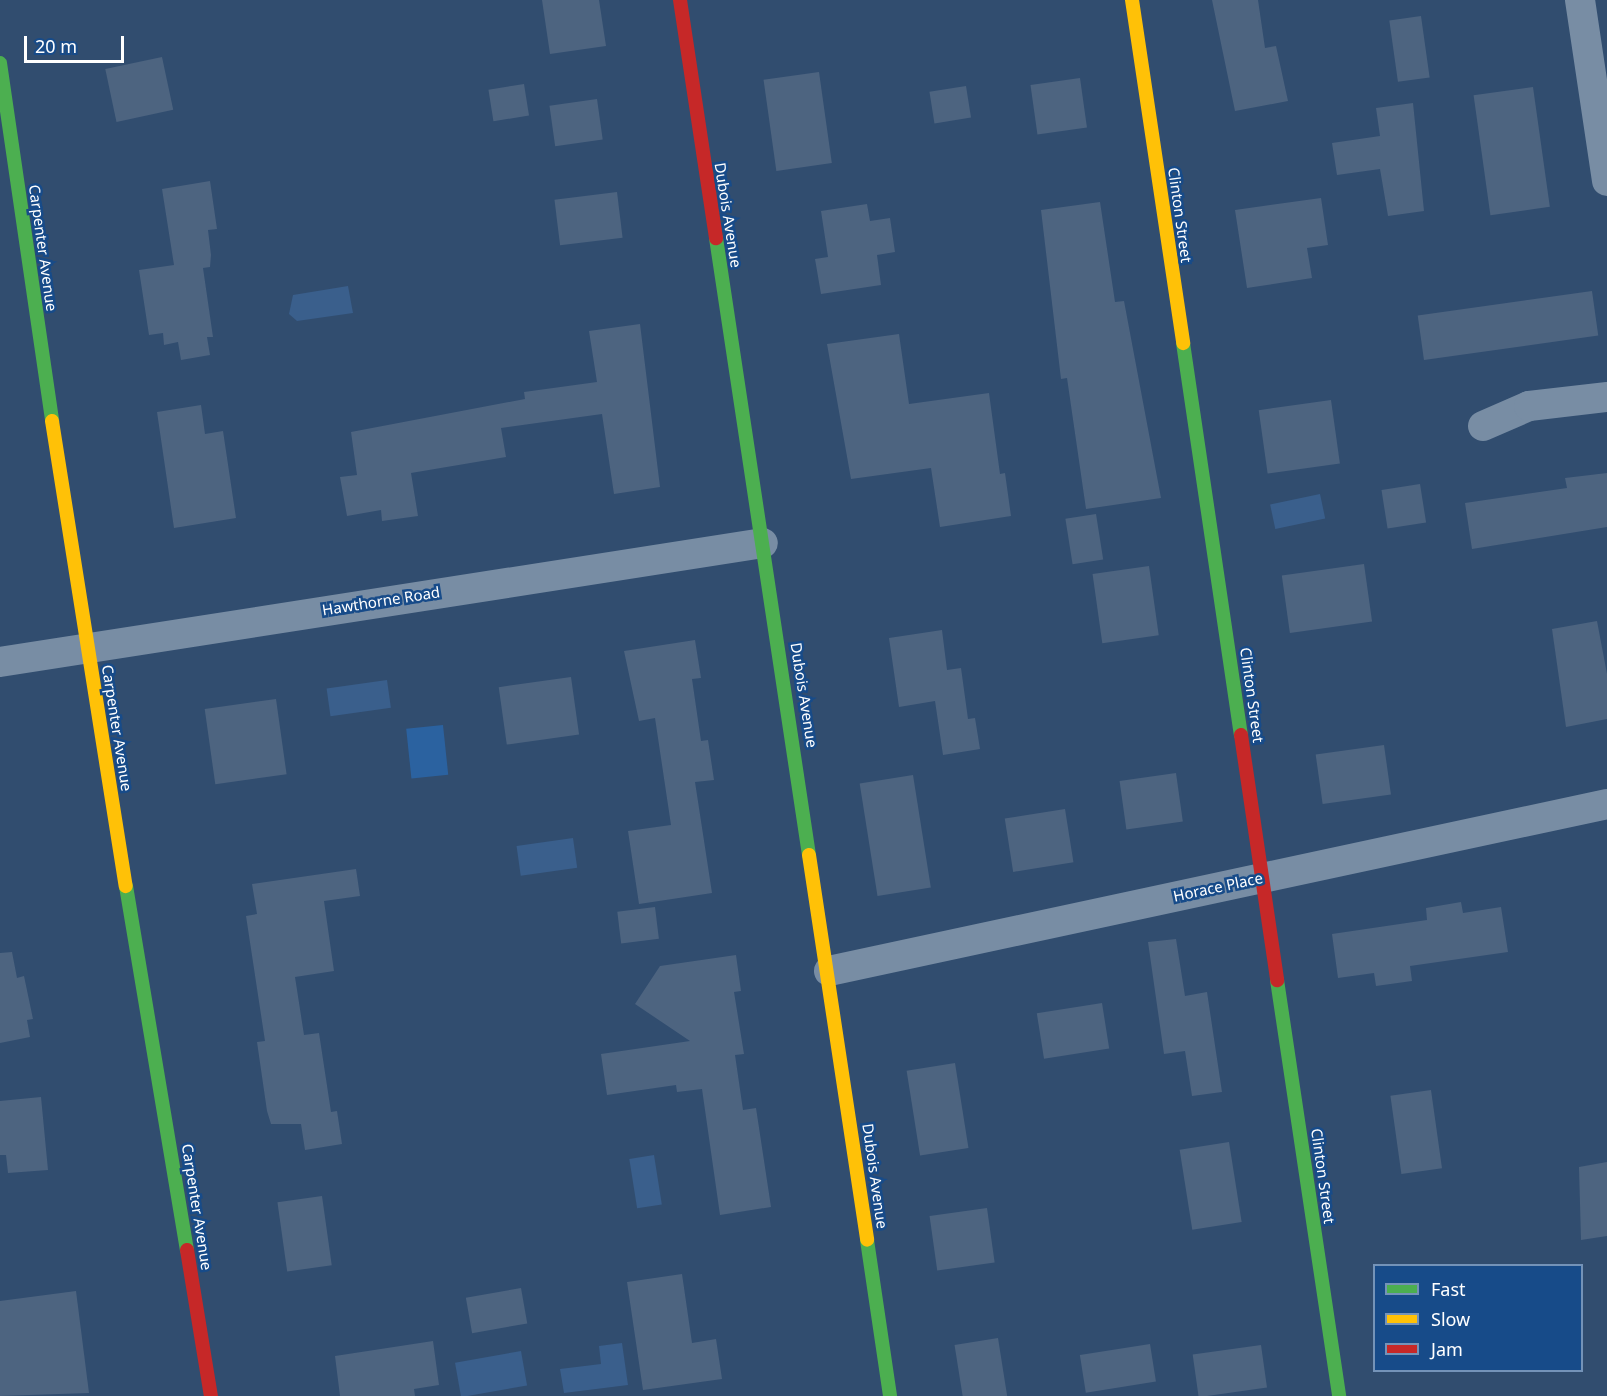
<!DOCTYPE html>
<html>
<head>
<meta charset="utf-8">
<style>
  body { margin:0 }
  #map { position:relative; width:1607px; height:1396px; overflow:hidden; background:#314d6f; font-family:"Noto Sans",sans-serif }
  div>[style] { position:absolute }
  .green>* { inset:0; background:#2b62a0; transform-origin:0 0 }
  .water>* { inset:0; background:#3a5f8c; transform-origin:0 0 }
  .building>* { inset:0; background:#4d6480; transform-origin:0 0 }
  .street>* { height:30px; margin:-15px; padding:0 15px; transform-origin:15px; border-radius:15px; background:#788da4 }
  .fast>* { height:14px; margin:-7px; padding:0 7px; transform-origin:7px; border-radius:7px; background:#4caf50 }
  .slow>* { height:14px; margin:-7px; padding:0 7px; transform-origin:7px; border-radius:7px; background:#ffc107 }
  .jam>* { height:14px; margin:-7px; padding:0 7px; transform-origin:7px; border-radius:7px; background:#c62828 }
  span { translate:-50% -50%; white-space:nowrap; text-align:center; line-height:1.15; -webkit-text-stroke:5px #174b89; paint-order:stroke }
  .street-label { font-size:15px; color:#fff }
  .legend { position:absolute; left:1373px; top:1264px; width:210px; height:108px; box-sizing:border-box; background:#174b89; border:2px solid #7493b8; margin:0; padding:8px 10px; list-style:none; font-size:18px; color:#fff }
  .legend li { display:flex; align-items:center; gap:12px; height:30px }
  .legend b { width:30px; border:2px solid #7493b8 }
  .scale { position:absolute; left:24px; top:36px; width:100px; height:27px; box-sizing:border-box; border:3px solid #fff; border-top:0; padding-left:8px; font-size:18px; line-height:21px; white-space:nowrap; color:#fff; -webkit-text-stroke:4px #174b89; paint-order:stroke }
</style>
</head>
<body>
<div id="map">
  <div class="green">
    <div style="left:443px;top:725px;width:50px;height:37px;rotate:84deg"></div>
  </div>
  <div class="water">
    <div style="clip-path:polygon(348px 286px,353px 313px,297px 321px,289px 314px,293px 295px)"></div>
    <div style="left:1320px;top:494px;width:25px;height:51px;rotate:78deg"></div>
    <div style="left:387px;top:680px;width:28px;height:61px;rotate:82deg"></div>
    <div style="left:573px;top:838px;width:30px;height:57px;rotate:82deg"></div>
    <div style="left:654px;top:1155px;width:50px;height:25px;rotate:81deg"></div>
    <div style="clip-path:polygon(622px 1343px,628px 1385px,564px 1393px,560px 1369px,601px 1364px,599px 1346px)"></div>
    <div style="left:521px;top:1351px;width:35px;height:67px;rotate:80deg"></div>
  </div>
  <div class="building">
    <div style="clip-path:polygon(542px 0,599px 0,606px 46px,550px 54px)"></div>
    <div style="clip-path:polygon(1212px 0,1258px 0,1265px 48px,1276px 46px,1288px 101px,1235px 111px)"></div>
    <div style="left:1421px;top:16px;width:62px;height:32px;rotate:82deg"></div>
    <div style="left:162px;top:57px;width:54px;height:58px;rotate:78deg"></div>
    <div style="left:819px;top:72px;width:92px;height:56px;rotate:82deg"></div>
    <div style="left:1080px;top:78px;width:50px;height:50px;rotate:82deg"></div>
    <div style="left:524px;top:84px;width:32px;height:36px;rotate:81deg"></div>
    <div style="left:966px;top:86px;width:32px;height:37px;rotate:81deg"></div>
    <div style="left:1533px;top:87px;width:121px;height:60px;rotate:82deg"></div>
    <div style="left:597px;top:99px;width:41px;height:48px;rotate:82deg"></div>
    <div style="clip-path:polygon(1413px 103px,1424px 211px,1388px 216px,1380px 169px,1337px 175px,1332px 143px,1380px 136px,1376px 108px)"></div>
    <div style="clip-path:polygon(210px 181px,217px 229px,208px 230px,211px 255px,210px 267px,203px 268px,213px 337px,207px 337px,210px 355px,181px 360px,178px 342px,164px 345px,163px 333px,149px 335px,139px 270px,174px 265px,162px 189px)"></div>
    <div style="left:617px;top:192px;width:46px;height:63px;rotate:83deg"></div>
    <div style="clip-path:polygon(1321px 198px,1328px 245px,1307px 248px,1312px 278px,1247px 288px,1235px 210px)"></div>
    <div style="clip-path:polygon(1100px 202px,1115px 302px,1124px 301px,1161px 498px,1086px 509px,1067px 378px,1061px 379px,1041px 210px)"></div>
    <div style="clip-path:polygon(867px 204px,870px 221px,890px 218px,895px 252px,877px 255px,881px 285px,821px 294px,815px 259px,828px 257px,821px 211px)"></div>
    <div style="left:1592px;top:291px;width:45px;height:176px;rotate:82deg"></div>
    <div style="clip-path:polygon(640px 324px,660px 487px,614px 494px,602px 414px,501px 428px,506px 457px,411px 473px,418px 516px,382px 521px,381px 510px,347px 516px,340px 477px,357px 475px,351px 432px,525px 399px,524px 392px,597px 382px,589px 331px)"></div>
    <div style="clip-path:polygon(899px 334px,909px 404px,989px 393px,1000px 474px,1005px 473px,1011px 516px,940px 527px,931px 468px,851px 479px,827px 344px)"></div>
    <div style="left:1331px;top:400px;width:64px;height:73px;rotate:82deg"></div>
    <div style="clip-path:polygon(201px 405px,205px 434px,223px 431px,236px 518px,174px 528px,157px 412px)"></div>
    <div style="clip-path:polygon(1607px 473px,1607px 527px,1472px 549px,1465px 503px,1567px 488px,1565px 478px)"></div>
    <div style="left:1420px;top:484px;width:39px;height:39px;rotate:81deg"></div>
    <div style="left:1096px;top:514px;width:46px;height:31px;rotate:81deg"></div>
    <div style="left:1364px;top:564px;width:58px;height:83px;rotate:82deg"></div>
    <div style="left:1149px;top:566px;width:70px;height:57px;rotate:82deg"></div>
    <div style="clip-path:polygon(1597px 621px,1607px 674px,1607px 719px,1566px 727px,1552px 629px)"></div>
    <div style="clip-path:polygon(942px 630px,947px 670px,961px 668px,968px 719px,975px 718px,980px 749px,943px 755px,935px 701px,899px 707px,889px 638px)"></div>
    <div style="clip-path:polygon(695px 640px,701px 678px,692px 679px,701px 741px,708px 740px,714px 780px,695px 782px,712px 893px,639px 904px,628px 831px,671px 825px,655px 718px,639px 721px,624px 651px)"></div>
    <div style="left:571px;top:677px;width:58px;height:73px;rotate:82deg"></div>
    <div style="left:276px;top:699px;width:76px;height:72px;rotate:82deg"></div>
    <div style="left:1384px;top:745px;width:50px;height:69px;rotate:82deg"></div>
    <div style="left:1176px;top:773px;width:49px;height:57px;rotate:82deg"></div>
    <div style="left:913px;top:775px;width:114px;height:54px;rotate:81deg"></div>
    <div style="left:1065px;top:809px;width:54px;height:61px;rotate:81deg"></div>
    <div style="clip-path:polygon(356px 869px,360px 896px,324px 901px,334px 971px,295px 977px,304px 1035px,319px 1033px,331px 1112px,337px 1111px,342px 1144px,305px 1150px,301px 1124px,271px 1124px,267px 1111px,257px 1042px,265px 1041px,246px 916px,257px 914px,252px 884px)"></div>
    <div style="clip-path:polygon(1461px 902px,1463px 913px,1501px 907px,1508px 952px,1410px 966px,1412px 981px,1376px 986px,1374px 973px,1338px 978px,1332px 934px,1427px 920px,1426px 908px)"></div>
    <div style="left:655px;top:907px;width:32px;height:38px;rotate:83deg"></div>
    <div style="clip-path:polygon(1176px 939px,1185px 996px,1207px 992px,1222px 1092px,1192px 1096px,1185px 1051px,1164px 1054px,1148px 942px)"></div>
    <div style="clip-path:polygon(12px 952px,17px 978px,24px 976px,33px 1019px,27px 1020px,30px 1037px,0 1043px,0 953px)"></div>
    <div style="clip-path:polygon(736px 955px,741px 991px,734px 992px,744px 1054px,735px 1055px,743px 1110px,756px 1108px,771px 1207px,720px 1215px,702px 1089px,677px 1092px,676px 1085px,607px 1095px,601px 1054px,690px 1041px,635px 1004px,660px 966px)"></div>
    <div style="left:1102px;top:1003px;width:46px;height:66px;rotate:81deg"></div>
    <div style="left:955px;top:1063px;width:86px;height:49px;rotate:81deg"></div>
    <div style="left:1431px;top:1090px;width:79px;height:41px;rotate:82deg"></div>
    <div style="clip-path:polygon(41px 1097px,48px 1170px,8px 1173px,6px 1155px,0 1155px,0 1101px)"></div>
    <div style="left:1229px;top:1142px;width:81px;height:50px;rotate:81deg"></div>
    <div style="clip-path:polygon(1607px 1162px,1607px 1236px,1581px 1240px,1579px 1167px)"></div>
    <div style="left:322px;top:1196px;width:70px;height:45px;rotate:82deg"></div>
    <div style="left:987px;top:1208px;width:55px;height:58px;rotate:82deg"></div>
    <div style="clip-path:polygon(682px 1274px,692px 1343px,716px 1339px,722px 1379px,643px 1390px,627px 1282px)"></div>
    <div style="left:521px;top:1288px;width:36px;height:56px;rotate:80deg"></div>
    <div style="clip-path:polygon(76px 1291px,89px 1393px,0 1396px,0 1301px)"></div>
    <div style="left:998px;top:1338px;width:59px;height:44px;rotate:81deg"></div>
    <div style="clip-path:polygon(433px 1341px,439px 1385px,414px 1389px,415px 1396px,340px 1396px,335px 1356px)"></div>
    <div style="left:1150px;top:1344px;width:38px;height:71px;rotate:81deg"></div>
    <div style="left:1261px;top:1345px;width:43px;height:69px;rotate:82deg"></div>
  </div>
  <div class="street">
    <div style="left:1580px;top:0;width:183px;rotate:81.5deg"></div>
    <div style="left:1483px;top:426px;width:50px;rotate:-23.5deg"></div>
    <div style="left:1529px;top:406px;width:79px;rotate:-6.6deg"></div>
    <div style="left:0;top:662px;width:772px;rotate:-8.86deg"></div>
    <div style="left:829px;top:971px;width:796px;rotate:-12.11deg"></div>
  </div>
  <div class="fast">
    <div style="left:0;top:63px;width:362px;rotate:81.7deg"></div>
    <div style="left:716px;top:238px;width:624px;rotate:81.43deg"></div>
    <div style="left:1183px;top:343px;width:396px;rotate:81.6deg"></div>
    <div style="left:126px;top:886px;width:369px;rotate:80.5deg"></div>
    <div style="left:1277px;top:980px;width:421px;rotate:81.5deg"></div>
    <div style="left:867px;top:1240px;width:158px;rotate:81.6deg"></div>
  </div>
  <div class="slow">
    <div style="left:1132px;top:0;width:347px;rotate:81.5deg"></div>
    <div style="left:52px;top:421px;width:471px;rotate:81deg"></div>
    <div style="left:809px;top:855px;width:389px;rotate:81.4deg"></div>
  </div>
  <div class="jam">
    <div style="left:680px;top:0;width:241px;rotate:81.4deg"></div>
    <div style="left:1241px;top:735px;width:248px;rotate:81.6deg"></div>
    <div style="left:187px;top:1250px;width:148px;rotate:80.7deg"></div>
  </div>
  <div class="street-label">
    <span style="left:728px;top:215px;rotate:81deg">Dubois Avenue</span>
    <span style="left:1180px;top:215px;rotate:82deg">Clinton Street</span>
    <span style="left:43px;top:248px;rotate:82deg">Carpenter Avenue</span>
    <span style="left:381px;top:601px;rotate:-9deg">Hawthorne Road</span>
    <span style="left:804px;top:695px;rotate:81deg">Dubois Avenue</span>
    <span style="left:1252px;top:695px;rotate:82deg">Clinton Street</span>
    <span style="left:117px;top:728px;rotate:81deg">Carpenter Avenue</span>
    <span style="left:1218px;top:887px;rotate:-12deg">Horace Place</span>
    <span style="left:875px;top:1176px;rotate:82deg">Dubois Avenue</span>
    <span style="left:1323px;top:1176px;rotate:82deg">Clinton Street</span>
    <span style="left:197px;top:1207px;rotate:81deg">Carpenter Avenue</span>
  </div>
  <ul class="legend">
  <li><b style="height:8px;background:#4caf50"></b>Fast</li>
  <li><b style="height:8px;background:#ffc107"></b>Slow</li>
  <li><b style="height:8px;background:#c62828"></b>Jam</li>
  </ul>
  <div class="scale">20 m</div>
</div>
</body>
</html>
